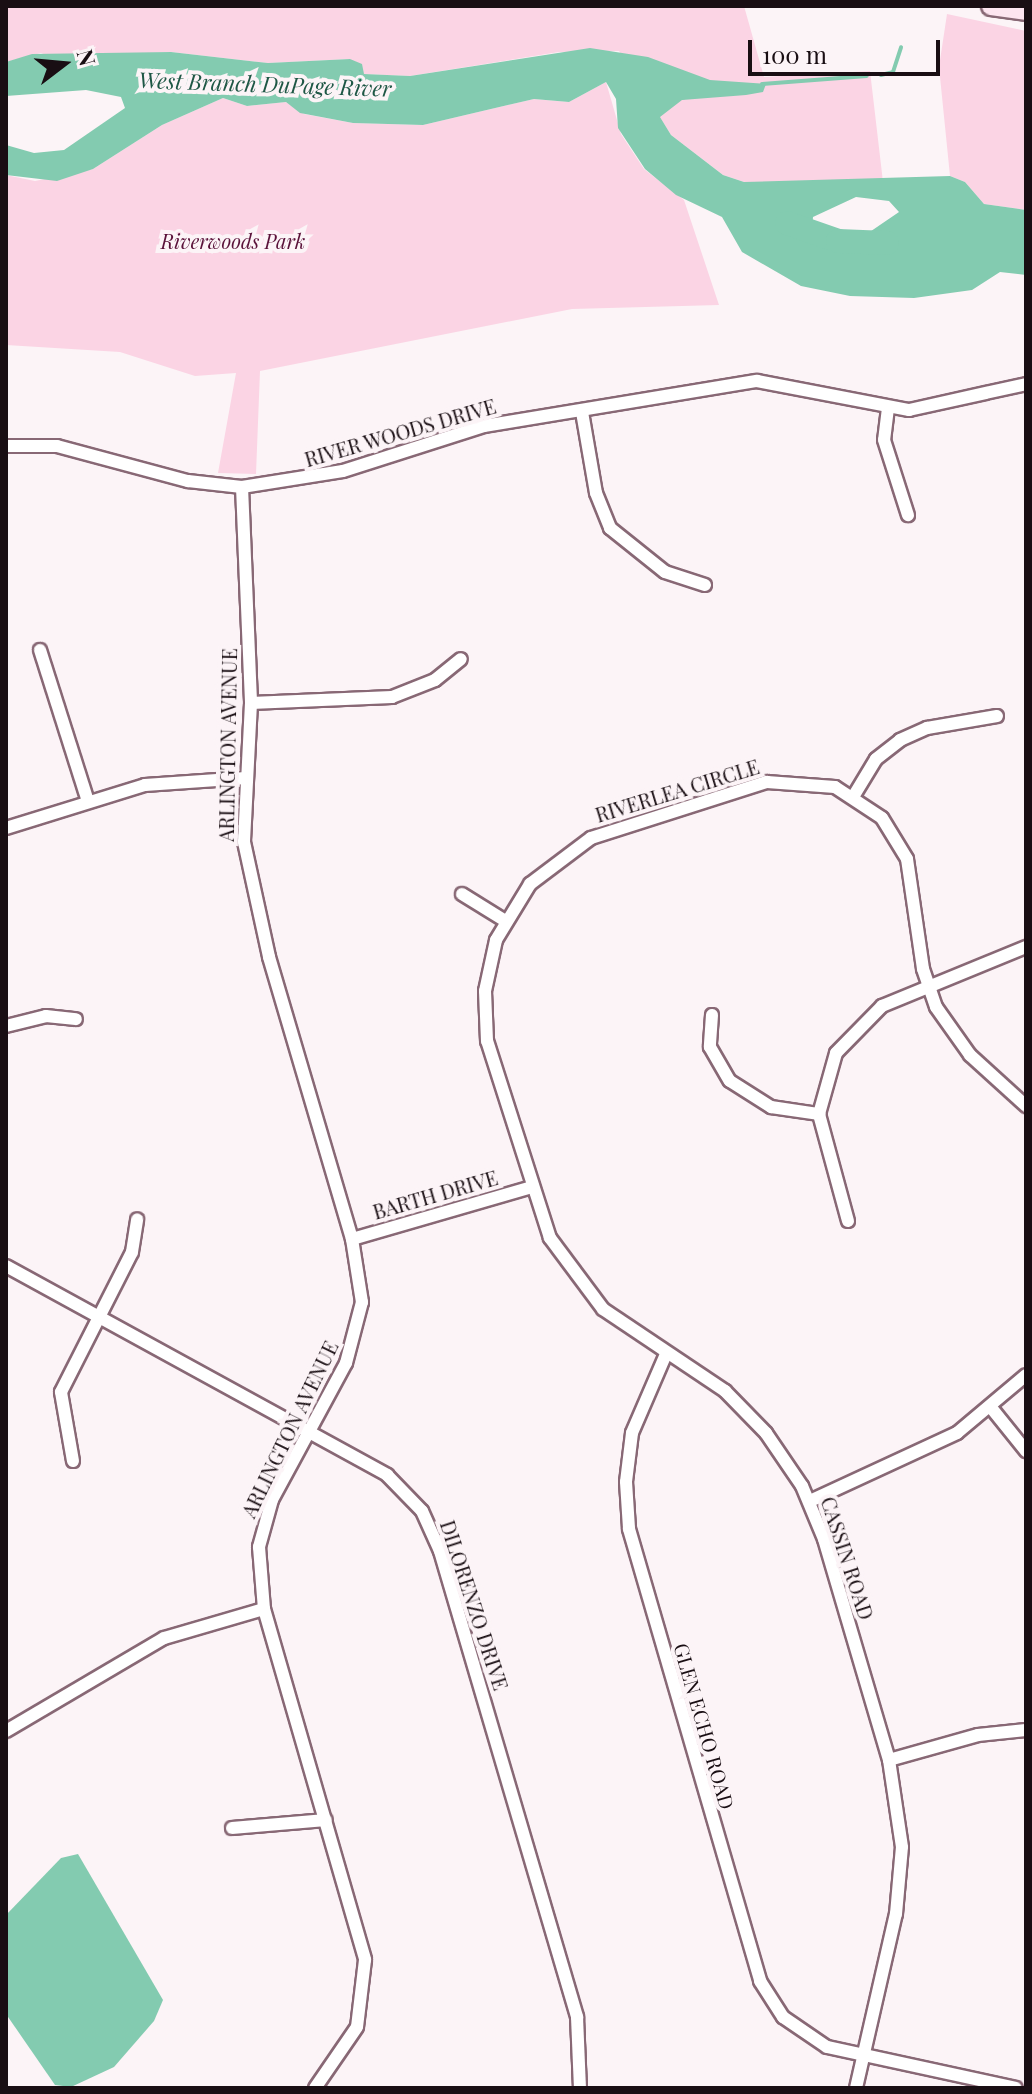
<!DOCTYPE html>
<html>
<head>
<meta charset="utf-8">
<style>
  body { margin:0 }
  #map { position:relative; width:1032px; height:2094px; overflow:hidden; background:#fcf4f7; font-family:"Playfair Display",serif }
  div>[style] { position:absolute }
  .green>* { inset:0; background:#fbd4e4 }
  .water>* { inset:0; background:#83cbb0 }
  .stream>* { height:4px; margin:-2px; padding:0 2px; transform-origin:2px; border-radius:2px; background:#83cbb0 }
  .river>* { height:24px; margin:-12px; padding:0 12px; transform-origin:12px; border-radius:12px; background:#83cbb0 }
  .roads { filter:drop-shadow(2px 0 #886875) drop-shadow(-2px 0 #886875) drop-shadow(0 2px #886875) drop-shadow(0 -2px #886875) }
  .minor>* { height:12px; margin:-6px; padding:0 6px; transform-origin:6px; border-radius:6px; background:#fff }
  .secondary>* { height:18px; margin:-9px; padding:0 9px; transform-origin:9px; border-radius:9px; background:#fde5f0 }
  span { translate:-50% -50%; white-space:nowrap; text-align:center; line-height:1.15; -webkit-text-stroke:8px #fcf4f7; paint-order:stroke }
  .park-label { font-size:20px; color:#5a123a; font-style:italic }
  .street-label { font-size:20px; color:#190e13 }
  .water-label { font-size:22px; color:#1e5745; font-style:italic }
  .frame { position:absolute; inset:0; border:8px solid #190e13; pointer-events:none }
  .north { position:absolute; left:24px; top:24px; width:80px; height:80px; -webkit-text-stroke:6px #fcf4f7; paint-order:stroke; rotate:74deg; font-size:22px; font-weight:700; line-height:32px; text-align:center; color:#190e13 }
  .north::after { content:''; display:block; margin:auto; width:28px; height:36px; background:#190e13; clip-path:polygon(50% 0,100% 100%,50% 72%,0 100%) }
  .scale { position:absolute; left:748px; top:40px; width:192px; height:36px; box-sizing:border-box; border:4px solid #190e13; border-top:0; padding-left:10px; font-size:24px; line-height:28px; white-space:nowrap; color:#190e13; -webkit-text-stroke:6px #fcf4f7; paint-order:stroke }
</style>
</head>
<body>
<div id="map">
  <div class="green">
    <div style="clip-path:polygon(6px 6px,744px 6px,764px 77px,870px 71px,883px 182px,744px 182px,723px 175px,671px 135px,619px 51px,559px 52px,410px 76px,363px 74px,350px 59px,268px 63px,171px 52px,53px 58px,41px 53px,6px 62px)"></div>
    <div style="clip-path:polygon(947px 14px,1026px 31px,1026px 210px,984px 204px,965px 182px,950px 176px,939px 67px)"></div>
    <div style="clip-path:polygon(606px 82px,621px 134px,644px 169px,684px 200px,719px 305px,572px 309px,260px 371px,256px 474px,218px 473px,236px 373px,195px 376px,120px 352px,6px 345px,6px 175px,35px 181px,93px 169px,162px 125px,223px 98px,247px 106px,286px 102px,304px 114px,353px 123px,423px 125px,534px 99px,569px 102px)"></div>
  </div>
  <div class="water">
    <div style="clip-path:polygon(evenodd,590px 48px,648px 57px,710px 80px,766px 84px,763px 92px,746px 95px,682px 100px,660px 117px,671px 135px,723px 175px,744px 182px,950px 176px,965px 182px,984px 204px,1026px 210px,1026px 275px,1000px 272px,972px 290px,914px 298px,850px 296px,801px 286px,742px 252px,722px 217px,676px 195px,645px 169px,618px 128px,616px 99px,606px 82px,569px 102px,534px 99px,423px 125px,353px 123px,300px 113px,286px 102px,247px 106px,223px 98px,162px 125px,93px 169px,57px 181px,6px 175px,6px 145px,34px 153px,64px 150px,125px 108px,121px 97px,86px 90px,6px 96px,6px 62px,32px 54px,171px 52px,268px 63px,350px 59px,362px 64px,364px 74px,410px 76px,590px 48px,856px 197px,889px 201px,899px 212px,855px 242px,833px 241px,812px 229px,813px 217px,856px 197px)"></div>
    <div style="clip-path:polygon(78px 1854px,163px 2000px,154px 2021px,114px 2067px,71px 2087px,55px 2085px,6px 2014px,6px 1915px,61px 1858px)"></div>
  </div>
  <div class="stream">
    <div style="left:881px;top:75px;width:12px;rotate:-14deg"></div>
    <div style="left:893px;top:72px;width:26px;rotate:-72deg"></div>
    <div style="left:762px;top:84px;width:105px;rotate:-4.4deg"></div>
  </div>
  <div class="river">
    <div style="left:787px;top:223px;width:54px;rotate:19.4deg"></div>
    <div style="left:838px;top:241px;width:49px;rotate:2.3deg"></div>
  </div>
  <div class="roads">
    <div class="minor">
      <div style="left:888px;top:408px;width:32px;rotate:97deg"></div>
      <div style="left:884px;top:440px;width:79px;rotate:72.3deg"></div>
      <div style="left:582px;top:412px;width:82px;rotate:80.2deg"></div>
      <div style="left:596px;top:493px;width:38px;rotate:68deg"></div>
      <div style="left:610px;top:528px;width:70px;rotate:38.7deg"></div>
      <div style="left:665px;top:572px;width:42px;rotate:18deg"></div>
      <div style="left:6px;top:446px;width:51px"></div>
      <div style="left:57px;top:446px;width:136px;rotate:15deg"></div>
      <div style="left:188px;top:481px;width:54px;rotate:6.3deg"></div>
      <div style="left:242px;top:487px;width:102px;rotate:-9deg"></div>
      <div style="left:343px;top:471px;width:148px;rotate:-17.7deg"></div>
      <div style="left:484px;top:426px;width:277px;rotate:-9.4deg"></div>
      <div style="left:757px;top:381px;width:155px;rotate:10.8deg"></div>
      <div style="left:909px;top:410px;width:120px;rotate:-12.5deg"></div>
      <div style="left:242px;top:487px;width:216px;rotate:87.6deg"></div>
      <div style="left:251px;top:703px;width:139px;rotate:92.9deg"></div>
      <div style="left:244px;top:842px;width:118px;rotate:77.7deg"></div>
      <div style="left:269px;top:957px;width:294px;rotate:73.6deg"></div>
      <div style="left:352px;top:1239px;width:64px;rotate:81deg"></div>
      <div style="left:362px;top:1302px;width:63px;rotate:104.7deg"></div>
      <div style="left:346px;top:1363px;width:156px;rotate:118.4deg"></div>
      <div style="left:272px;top:1500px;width:49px;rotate:105.5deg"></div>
      <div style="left:259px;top:1547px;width:62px;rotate:85.4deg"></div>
      <div style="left:264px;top:1609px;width:365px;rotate:73.9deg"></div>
      <div style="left:365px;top:1960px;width:67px;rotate:96.8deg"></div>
      <div style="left:357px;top:2027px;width:74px;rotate:124.5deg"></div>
      <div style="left:40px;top:650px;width:158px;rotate:72.4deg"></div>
      <div style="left:251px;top:703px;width:141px;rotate:-2.4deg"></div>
      <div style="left:392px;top:697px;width:46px;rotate:-21.6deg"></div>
      <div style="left:435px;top:680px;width:33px;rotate:-39deg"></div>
      <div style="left:853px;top:797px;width:44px;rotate:-58.8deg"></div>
      <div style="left:876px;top:759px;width:31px;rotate:-38deg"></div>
      <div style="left:900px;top:740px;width:30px;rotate:-24deg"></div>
      <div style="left:927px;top:728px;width:71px;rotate:-9.7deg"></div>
      <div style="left:6px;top:828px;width:145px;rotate:-17.2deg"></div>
      <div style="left:145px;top:785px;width:101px;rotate:-4deg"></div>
      <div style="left:462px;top:894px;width:49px;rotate:31.8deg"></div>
      <div style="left:712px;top:1015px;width:32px;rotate:94deg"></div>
      <div style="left:710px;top:1047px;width:39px;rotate:60deg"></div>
      <div style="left:730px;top:1081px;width:49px;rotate:32.4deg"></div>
      <div style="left:771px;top:1107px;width:49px;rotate:8.3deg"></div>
      <div style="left:6px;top:1026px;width:41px;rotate:-14deg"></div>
      <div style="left:46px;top:1016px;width:30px;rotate:6deg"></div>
      <div style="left:848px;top:1221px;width:111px;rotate:-105.2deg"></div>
      <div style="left:819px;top:1114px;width:63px;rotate:-74.4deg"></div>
      <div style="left:836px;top:1053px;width:66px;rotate:-45.6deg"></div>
      <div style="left:882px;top:1006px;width:156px;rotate:-22.3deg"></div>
      <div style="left:352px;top:1239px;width:184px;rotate:-16.1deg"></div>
      <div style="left:6px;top:1266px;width:435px;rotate:28.7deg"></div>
      <div style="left:387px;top:1475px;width:50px;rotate:45.8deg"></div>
      <div style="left:422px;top:1511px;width:44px;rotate:65.8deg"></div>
      <div style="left:440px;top:1551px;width:486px;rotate:73.6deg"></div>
      <div style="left:577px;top:2017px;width:71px;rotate:87.6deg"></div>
      <div style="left:666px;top:1354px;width:86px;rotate:113.3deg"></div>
      <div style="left:632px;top:1433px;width:49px;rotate:97deg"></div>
      <div style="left:626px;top:1482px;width:47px;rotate:86.3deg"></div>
      <div style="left:629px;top:1529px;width:471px;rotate:73.8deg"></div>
      <div style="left:760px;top:1981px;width:43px;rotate:57.4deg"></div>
      <div style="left:783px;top:2017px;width:53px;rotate:34.3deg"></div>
      <div style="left:827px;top:2047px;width:193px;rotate:12.2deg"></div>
      <div style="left:993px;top:1410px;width:53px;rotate:51.2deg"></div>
      <div style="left:73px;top:1461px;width:70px;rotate:-99.9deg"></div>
      <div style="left:61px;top:1392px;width:157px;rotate:-63.1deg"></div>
      <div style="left:132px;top:1252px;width:33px;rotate:-81deg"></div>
      <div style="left:810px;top:1501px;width:162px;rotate:-24.8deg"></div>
      <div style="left:957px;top:1433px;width:90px;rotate:-40deg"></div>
      <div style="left:6px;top:1731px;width:183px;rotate:-30.5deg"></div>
      <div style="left:164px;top:1638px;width:104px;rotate:-16.2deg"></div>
      <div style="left:889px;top:1760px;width:92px;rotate:-15.7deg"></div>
      <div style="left:978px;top:1735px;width:48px;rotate:-5.9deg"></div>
      <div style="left:232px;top:1828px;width:94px;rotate:-4.9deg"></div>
      <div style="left:856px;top:2088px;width:179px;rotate:-77.1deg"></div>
      <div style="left:896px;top:1914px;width:67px;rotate:-84.9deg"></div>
      <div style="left:902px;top:1847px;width:88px;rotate:-98.5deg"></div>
      <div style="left:889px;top:1760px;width:230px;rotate:-106.4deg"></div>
      <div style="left:824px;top:1539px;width:57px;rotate:-112.5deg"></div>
      <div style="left:802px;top:1486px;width:64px;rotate:-124.2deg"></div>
      <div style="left:766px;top:1433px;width:59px;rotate:-134.3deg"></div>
      <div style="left:725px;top:1391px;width:147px;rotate:-146.1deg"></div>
      <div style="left:603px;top:1309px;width:89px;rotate:-126.7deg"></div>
      <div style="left:550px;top:1238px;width:207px;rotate:-107.7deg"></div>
      <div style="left:487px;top:1041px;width:50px;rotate:-92.3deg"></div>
      <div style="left:485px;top:991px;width:52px;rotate:-77.8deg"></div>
      <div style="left:496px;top:940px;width:66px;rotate:-58.7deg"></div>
      <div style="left:530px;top:884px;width:76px;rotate:-37deg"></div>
      <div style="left:591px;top:838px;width:185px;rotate:-17.7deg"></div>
      <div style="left:767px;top:782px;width:68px;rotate:4.2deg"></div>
      <div style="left:835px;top:787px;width:56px;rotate:33.4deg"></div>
      <div style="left:882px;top:818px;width:48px;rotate:58.6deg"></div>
      <div style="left:907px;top:859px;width:111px;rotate:81.7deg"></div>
      <div style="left:923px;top:969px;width:40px;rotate:71.1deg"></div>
      <div style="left:936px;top:1007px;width:59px;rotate:54.7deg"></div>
      <div style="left:970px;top:1055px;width:76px;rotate:42.3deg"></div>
    </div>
    <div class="secondary">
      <div style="left:991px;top:6px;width:35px;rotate:8deg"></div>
    </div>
  </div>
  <div class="park-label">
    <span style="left:233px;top:240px">Riverwoods Park</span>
  </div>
  <div class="street-label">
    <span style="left:400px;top:432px;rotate:-16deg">RIVER WOODS DRIVE</span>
    <span style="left:227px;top:745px;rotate:-89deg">ARLINGTON AVENUE</span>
    <span style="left:677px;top:790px;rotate:-17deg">RIVERLEA CIRCLE</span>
    <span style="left:435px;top:1194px;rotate:-16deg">BARTH DRIVE</span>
    <span style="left:289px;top:1429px;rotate:-64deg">ARLINGTON AVENUE</span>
    <span style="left:848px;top:1558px;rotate:72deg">CASSIN ROAD</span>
    <span style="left:475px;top:1605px;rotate:72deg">DILORENZO DRIVE</span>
    <span style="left:705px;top:1726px;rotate:74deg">GLEN ECHO ROAD</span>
  </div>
  <div class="water-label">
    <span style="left:265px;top:84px;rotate:2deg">West Branch DuPage River</span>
  </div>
  <div class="frame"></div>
  <div class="north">N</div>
  <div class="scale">100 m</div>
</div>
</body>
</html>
